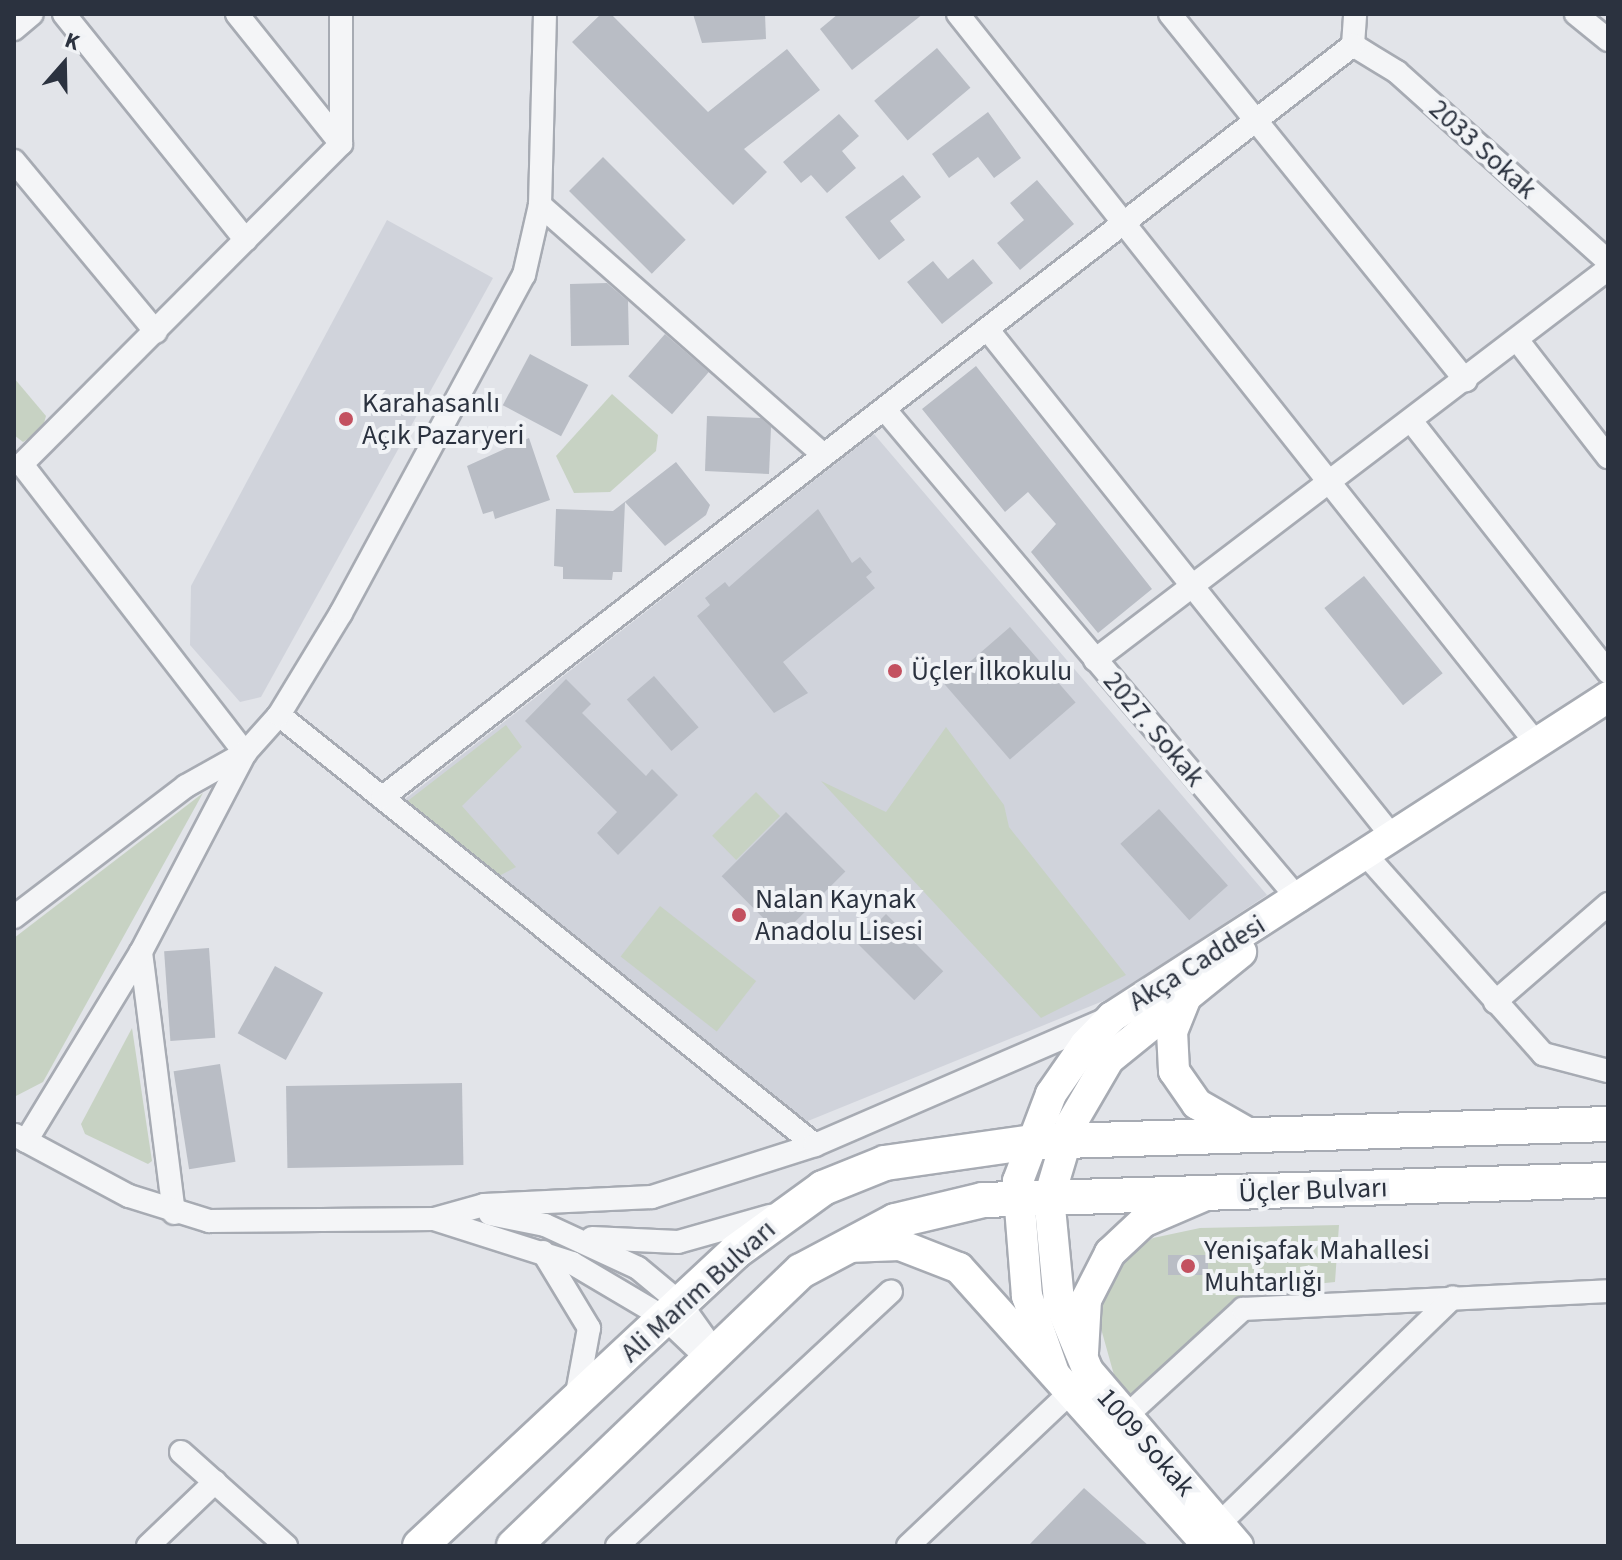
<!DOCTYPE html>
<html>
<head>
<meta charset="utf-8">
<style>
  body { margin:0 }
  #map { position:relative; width:1622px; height:1560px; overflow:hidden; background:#e2e4e9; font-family:"Source Sans 3",sans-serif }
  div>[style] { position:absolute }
  .built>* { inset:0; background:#d0d3db }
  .green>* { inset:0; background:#c7d2c3; transform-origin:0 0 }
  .building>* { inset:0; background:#b9bdc5; transform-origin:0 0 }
  .roads { filter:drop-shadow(2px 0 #a7abb3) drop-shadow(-2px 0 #a7abb3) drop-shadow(0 2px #a7abb3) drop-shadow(0 -2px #a7abb3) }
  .street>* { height:22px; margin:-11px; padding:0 11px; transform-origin:11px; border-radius:11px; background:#f4f5f7 }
  .secondary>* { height:30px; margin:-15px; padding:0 15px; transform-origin:15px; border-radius:15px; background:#fff }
  .primary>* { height:34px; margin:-17px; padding:0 17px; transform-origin:17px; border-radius:17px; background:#fff }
  .dots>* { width:22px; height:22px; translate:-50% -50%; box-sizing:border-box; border:4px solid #f1f3f6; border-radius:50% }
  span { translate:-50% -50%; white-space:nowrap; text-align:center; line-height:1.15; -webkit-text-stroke:8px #f1f3f6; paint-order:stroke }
  .street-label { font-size:28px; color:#2b323f }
  .poi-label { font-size:28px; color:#2b323f }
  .left { translate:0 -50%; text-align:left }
  .frame { position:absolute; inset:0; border:16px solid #2b323f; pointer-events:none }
  .north { position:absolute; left:24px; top:24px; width:80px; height:80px; -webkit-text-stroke:6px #f1f3f6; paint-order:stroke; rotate:20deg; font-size:22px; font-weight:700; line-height:32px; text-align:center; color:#2b323f }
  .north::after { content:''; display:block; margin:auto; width:28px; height:36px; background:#2b323f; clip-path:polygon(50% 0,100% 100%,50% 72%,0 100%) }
</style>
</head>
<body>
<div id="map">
  <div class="built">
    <div style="clip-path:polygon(387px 220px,493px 278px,261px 697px,240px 702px,190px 645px,191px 586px)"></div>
    <div style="clip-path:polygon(874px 434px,1267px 895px,1113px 997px,803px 1123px,400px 803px)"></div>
  </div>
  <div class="green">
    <div style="clip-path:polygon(14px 378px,46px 416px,42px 430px,23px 442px,14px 435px)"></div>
    <div style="clip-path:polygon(612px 394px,658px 435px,656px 451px,610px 492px,574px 493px,556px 456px)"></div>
    <div style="clip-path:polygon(506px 725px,522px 747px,462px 806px,516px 867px,497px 877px,405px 803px)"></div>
    <div style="clip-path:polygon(946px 727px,1004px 805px,1009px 827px,1126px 975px,1041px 1018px,821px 781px,886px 812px)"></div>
    <div style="left:756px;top:792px;width:34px;height:62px;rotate:45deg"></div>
    <div style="clip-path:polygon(203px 793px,43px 1082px,14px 1097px,14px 938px)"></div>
    <div style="left:660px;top:906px;width:122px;height:64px;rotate:38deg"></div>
    <div style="clip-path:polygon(132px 1028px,152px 1161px,148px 1164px,85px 1134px,81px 1124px)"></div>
    <div style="clip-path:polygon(1339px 1225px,1335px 1282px,1249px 1291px,1130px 1395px,1114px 1375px,1100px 1325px,1103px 1302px,1129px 1255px,1153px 1238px,1200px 1228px)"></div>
  </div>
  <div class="building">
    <div style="clip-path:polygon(601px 14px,611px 14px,708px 112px,787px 49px,820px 90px,744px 149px,767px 172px,733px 205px,572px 42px)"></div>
    <div style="clip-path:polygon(693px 14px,765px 14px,766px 39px,702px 43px)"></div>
    <div style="clip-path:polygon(838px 14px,923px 14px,852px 70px,820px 29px)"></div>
    <div style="left:937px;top:48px;width:52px;height:82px;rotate:50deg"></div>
    <div style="clip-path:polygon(988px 112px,1021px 158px,994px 178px,978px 157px,949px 178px,932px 154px)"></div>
    <div style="clip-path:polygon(839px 114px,859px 136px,842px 151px,856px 168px,827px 193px,811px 175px,801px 183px,783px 162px)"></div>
    <div style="left:603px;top:157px;width:117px;height:48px;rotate:45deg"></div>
    <div style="clip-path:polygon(903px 175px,921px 197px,890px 221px,905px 240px,879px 260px,845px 217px)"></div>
    <div style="clip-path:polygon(1037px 180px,1074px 224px,1020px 270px,997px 243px,1024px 220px,1010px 203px)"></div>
    <div style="clip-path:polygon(973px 259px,993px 283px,942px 324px,907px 282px,933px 261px,948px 279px)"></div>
    <div style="clip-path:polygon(607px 283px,628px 301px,629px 345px,571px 346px,570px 284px)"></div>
    <div style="left:665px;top:334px;width:58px;height:56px;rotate:41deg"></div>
    <div style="left:530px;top:354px;width:66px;height:58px;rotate:28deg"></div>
    <div style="clip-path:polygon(976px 366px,1152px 589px,1098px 633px,1031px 552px,1056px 524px,1028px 492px,1005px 512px,922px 409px)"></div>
    <div style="clip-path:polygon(707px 416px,761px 418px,771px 427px,769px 474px,705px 471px)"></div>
    <div style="clip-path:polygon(529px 438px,550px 500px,495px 519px,493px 511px,483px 514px,467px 466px)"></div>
    <div style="clip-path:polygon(676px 462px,710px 505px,706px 515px,665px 546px,625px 502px,622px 572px,613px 572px,612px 580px,563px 579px,563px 567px,554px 566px,556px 509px,613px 511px)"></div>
    <div style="clip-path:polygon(818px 509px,852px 563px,860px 557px,872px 572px,866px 577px,875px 588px,783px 662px,808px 693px,774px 713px,697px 616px,710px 605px,705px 598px,725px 582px,729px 587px)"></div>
    <div style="left:1364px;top:576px;width:125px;height:51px;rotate:51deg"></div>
    <div style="left:1010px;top:627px;width:100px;height:87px;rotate:49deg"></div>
    <div style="left:654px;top:676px;width:68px;height:36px;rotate:49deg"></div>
    <div style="clip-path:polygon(566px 679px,591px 704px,582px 713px,646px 776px,652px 769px,678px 795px,618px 855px,597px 833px,617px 812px,525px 721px)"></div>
    <div style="left:1159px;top:809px;width:103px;height:52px;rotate:48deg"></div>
    <div style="left:786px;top:812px;width:84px;height:91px;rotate:45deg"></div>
    <div style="left:886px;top:914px;width:81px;height:41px;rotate:45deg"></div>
    <div style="left:209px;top:948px;width:90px;height:45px;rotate:86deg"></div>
    <div style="left:275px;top:966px;width:55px;height:77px;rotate:29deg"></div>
    <div style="left:220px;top:1064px;width:99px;height:47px;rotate:81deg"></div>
    <div style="left:462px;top:1083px;width:82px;height:176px;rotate:89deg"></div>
    <div style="left:1208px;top:1255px;width:20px;height:40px;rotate:90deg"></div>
    <div style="clip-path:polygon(1084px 1488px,1149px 1546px,1028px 1546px)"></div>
  </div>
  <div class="roads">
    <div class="street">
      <div style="left:64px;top:14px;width:290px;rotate:51.2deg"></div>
      <div style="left:237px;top:14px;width:166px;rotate:51.3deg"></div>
      <div style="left:958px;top:14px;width:930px;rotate:51.59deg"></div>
      <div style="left:1170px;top:14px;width:471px;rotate:51.1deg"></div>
      <div style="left:1576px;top:14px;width:41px;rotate:39.1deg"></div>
      <div style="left:14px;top:29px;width:23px;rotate:-40deg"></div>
      <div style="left:1353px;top:45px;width:52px;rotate:31.5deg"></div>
      <div style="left:1397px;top:72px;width:283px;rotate:41.9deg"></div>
      <div style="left:1353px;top:45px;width:31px;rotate:-86deg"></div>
      <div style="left:14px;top:161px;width:222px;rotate:50.3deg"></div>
      <div style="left:540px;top:205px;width:378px;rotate:41.4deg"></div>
      <div style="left:988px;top:330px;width:647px;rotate:51.4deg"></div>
      <div style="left:1518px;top:341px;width:147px;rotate:52.2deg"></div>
      <div style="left:886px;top:411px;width:641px;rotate:49.81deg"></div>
      <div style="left:1412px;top:422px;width:318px;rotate:51.9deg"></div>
      <div style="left:1095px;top:660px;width:645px;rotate:-37.31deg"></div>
      <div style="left:279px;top:715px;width:687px;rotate:38.74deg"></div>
      <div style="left:245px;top:753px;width:365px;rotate:-127.7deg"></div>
      <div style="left:22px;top:464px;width:452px;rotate:-45.1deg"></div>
      <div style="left:341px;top:144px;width:130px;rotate:-90deg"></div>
      <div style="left:383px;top:797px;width:1227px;rotate:-37.78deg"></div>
      <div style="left:1365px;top:854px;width:268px;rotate:48.3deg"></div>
      <div style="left:1543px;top:1054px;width:67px;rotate:14.7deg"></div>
      <div style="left:14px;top:917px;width:216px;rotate:-37.3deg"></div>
      <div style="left:186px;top:786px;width:68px;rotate:-29.2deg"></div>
      <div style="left:141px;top:952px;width:263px;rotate:82.8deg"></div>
      <div style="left:1495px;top:1002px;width:150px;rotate:-40.9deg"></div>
      <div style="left:15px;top:1135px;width:129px;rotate:28.2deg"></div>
      <div style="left:129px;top:1196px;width:84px;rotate:17.4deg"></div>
      <div style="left:209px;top:1221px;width:225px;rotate:-0.5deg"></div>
      <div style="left:434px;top:1219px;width:52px;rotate:-15.6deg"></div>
      <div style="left:484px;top:1205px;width:168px;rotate:-2.7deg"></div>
      <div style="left:652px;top:1197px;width:171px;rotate:-17.7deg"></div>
      <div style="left:815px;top:1145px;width:312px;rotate:-23.4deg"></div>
      <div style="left:26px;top:1141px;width:221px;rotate:-58.7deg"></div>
      <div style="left:141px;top:952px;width:225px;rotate:-62.4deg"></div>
      <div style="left:245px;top:753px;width:51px;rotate:-48.2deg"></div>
      <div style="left:279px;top:715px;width:119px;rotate:-58.7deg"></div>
      <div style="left:341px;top:613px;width:384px;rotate:-61.6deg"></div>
      <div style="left:524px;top:275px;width:72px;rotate:-77.1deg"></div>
      <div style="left:540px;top:205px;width:191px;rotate:-88.5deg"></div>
      <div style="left:490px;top:1214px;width:56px;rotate:11.3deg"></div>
      <div style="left:545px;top:1225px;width:102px;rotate:24.8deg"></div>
      <div style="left:638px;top:1268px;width:55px;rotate:39.8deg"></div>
      <div style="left:680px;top:1303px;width:60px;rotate:54.5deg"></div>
      <div style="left:434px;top:1219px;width:145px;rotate:17.7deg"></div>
      <div style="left:572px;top:1263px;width:108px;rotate:30.6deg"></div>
      <div style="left:665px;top:1318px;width:59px;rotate:43.6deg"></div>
      <div style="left:592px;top:1238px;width:86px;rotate:2.7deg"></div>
      <div style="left:678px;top:1242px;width:96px;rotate:-15.8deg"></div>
      <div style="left:543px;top:1252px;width:89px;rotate:58.8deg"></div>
      <div style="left:589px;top:1328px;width:72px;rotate:100.4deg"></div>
      <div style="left:1123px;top:1419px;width:163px;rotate:-42.5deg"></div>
      <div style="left:1243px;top:1309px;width:365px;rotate:-2.8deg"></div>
      <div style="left:181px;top:1452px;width:141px;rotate:41.8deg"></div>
      <div style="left:1218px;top:1525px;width:327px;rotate:-44.1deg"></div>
      <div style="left:148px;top:1546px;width:93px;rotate:-43.7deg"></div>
      <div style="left:617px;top:1546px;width:374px;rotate:-42.9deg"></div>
      <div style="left:908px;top:1546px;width:224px;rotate:-43.4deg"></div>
      <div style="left:1071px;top:1392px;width:14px;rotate:-12deg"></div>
    </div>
    <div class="secondary">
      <div style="left:1186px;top:997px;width:37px;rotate:112deg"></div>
      <div style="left:1172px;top:1031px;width:40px;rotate:87.1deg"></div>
      <div style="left:1174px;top:1071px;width:40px;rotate:55.1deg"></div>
      <div style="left:1197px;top:1104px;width:64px;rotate:29.7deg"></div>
      <div style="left:848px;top:1247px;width:52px;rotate:-2.2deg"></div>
      <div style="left:900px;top:1245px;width:63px;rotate:21.3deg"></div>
      <div style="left:959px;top:1268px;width:373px;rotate:48.1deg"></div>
      <div style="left:1083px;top:1353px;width:53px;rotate:-86.8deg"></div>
      <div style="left:1086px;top:1300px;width:53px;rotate:-62.9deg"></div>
      <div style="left:1110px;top:1253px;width:45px;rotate:-43.2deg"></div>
      <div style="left:1143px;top:1222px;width:69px;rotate:-23.2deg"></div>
      <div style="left:1054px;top:1373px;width:82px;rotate:-109.3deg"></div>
      <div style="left:1027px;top:1296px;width:115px;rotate:-94.5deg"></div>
      <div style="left:1018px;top:1181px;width:93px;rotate:-69.2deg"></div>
      <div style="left:1051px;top:1094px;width:60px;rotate:-55.2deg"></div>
      <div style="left:1085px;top:1045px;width:39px;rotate:-46deg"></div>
      <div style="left:1112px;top:1017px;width:590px;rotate:-32.83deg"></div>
      <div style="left:1238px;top:1546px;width:230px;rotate:-130.6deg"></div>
      <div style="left:1088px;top:1371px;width:76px;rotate:-112.5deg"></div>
      <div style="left:1059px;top:1301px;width:103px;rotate:-95.5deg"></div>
      <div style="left:1049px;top:1198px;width:77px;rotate:-73.4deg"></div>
      <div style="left:1071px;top:1124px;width:75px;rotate:-59.7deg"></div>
      <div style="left:1109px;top:1059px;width:170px;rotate:-39deg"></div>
    </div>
    <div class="primary">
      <div style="left:420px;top:1546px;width:431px;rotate:-43deg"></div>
      <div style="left:735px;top:1252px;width:109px;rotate:-36deg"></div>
      <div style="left:823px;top:1188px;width:67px;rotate:-22deg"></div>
      <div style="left:885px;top:1163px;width:148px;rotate:-8.1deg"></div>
      <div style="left:1032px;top:1142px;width:576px;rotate:-1.79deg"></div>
      <div style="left:514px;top:1546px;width:397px;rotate:-43.8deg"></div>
      <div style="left:801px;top:1271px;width:106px;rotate:-28deg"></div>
      <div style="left:895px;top:1221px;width:90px;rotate:-13.4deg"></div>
      <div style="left:983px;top:1200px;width:625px;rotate:-1.83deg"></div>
    </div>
  </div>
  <div class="dots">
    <div style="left:346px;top:419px;background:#c35160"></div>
    <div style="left:895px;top:671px;background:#c35160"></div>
    <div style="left:739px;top:915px;background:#c35160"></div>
    <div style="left:1188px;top:1266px;background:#c35160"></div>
  </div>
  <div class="street-label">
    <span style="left:1483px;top:149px;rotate:42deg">2033 Sokak</span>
    <span style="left:1154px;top:729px;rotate:50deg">2027. Sokak</span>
    <span style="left:1197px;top:963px;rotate:-32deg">Akça Caddesi</span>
    <span style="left:1313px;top:1190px;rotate:-2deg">Üçler Bulvarı</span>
    <span style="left:698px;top:1291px;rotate:-42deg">Ali Marım Bulvarı</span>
    <span style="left:1146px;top:1442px;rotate:49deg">1009 Sokak</span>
  </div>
  <div class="poi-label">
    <span class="left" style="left:362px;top:419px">Karahasanlı<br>Açık Pazaryeri</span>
    <span class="left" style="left:911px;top:671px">Üçler İlkokulu</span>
    <span class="left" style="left:755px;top:915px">Nalan Kaynak<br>Anadolu Lisesi</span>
    <span class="left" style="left:1204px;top:1266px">Yenişafak Mahallesi<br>Muhtarlığı</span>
  </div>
  <div class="frame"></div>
  <div class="north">K</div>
</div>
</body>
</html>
